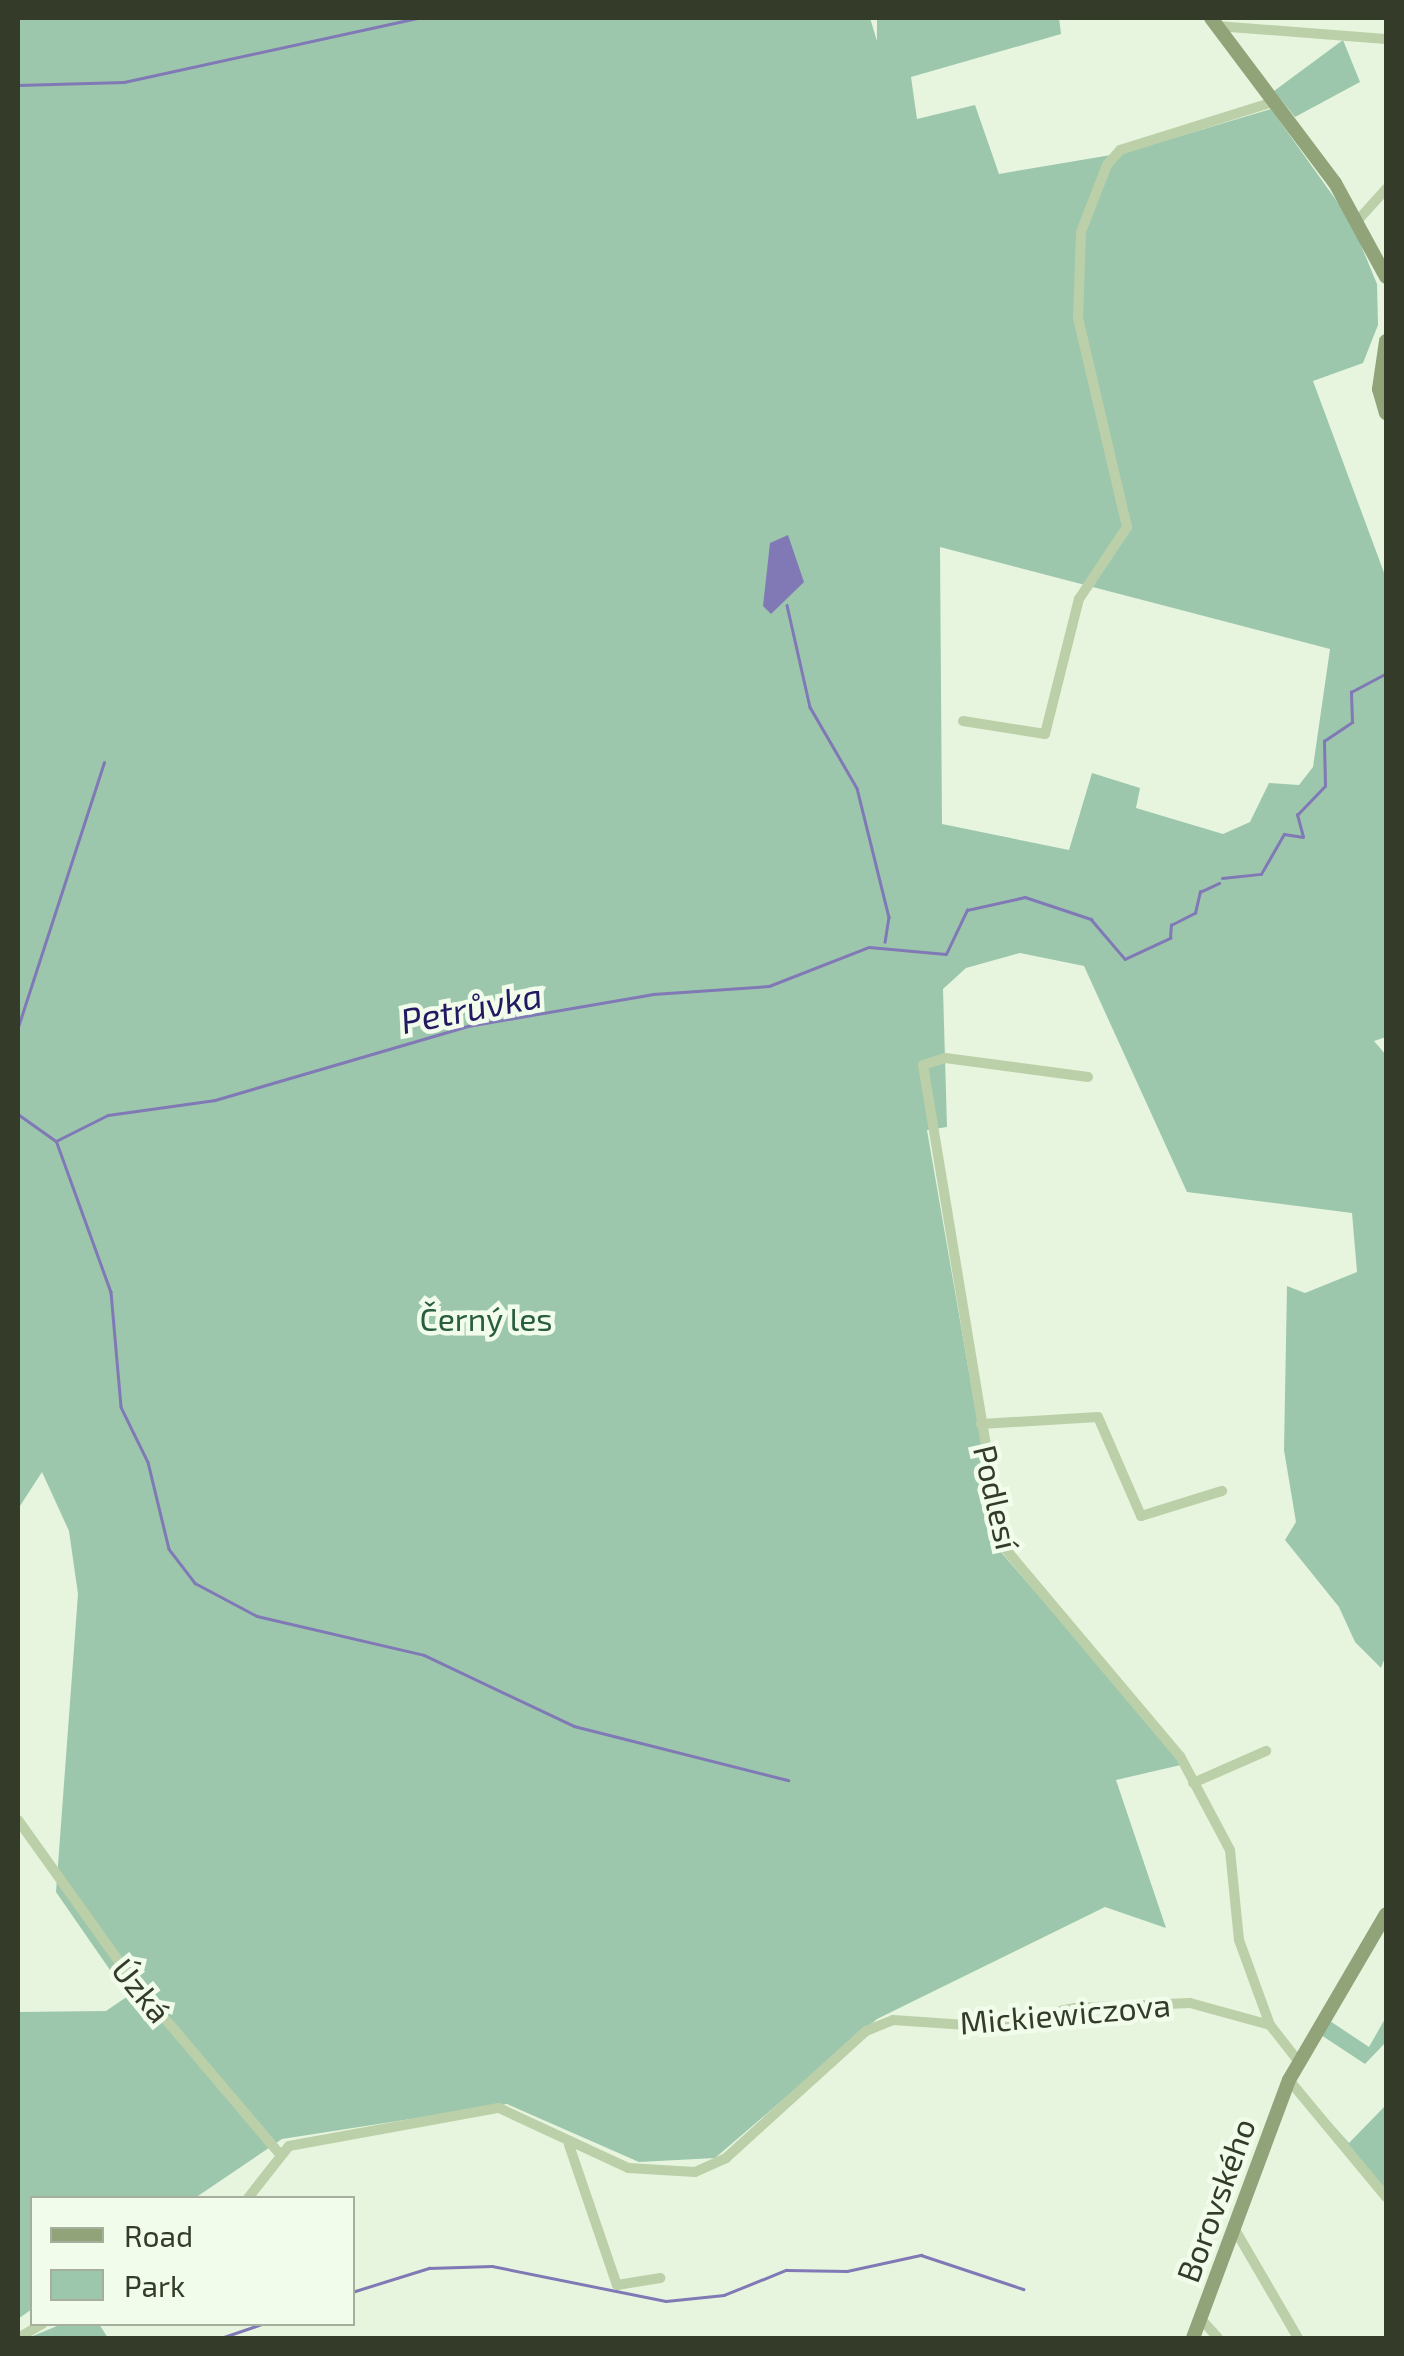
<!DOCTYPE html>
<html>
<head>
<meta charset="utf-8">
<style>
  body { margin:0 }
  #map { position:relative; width:1404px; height:2356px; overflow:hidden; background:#e7f5de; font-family:"Exo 2",sans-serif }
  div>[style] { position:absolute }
  .green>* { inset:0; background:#9cc7ad }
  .water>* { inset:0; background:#8079b6 }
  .stream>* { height:2.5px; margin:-1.25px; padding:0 1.25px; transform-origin:1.25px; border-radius:1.25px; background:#8079b6 }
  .street>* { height:10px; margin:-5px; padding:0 5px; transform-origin:5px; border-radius:5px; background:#bbd0a8 }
  .secondary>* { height:14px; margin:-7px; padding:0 7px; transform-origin:7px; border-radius:7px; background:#91a479 }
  span { translate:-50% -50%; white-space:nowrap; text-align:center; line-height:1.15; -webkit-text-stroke:9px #f2fceb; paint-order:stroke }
  .park-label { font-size:32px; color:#295d40 }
  .street-label { font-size:32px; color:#343c29 }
  .water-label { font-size:35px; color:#231963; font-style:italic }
  .frame { position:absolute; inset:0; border:20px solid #343c29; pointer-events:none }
  .legend { position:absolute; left:30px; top:2196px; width:325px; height:130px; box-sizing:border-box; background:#f2fceb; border:2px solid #a6af9d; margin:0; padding:12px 18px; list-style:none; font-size:30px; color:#343c29 }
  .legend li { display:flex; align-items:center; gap:20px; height:50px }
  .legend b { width:50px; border:2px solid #a6af9d }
</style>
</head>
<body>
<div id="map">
  <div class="green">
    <div style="clip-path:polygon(evenodd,18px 18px,870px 18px,877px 41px,877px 18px,1059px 18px,1061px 34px,911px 77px,917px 119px,975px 105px,999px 174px,1123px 153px,1271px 109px,1351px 221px,1377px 284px,1378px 325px,1363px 363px,1313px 381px,1386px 578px,1386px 1037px,1374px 1041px,1386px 1055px,1386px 1655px,1381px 1668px,1355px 1642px,1339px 1607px,1285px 1540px,1296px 1522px,1284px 1450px,1287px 1286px,1305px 1293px,1357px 1272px,1352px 1213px,1187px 1192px,1084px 966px,1020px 953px,966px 968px,943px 989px,947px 1127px,927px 1130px,1000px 1551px,1185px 1764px,1116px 1780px,1166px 1928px,1105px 1907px,877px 2019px,715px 2158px,639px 2162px,507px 2104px,282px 2139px,195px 2198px,32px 2198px,32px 2309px,18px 2319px,18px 2012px,106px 2011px,128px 1996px,56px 1892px,78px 1594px,69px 1531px,42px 1472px,18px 1509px,18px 18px,940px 547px,1330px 649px,1313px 767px,1299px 785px,1269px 783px,1250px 822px,1223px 834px,1136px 808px,1140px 788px,1092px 773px,1069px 850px,942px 824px,940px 547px)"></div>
    <div style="clip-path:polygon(1343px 40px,1360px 82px,1295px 117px,1274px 91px)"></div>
    <div style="clip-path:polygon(1386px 2017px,1386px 2042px,1365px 2064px,1321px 2035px,1330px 2021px,1369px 2047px)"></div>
    <div style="clip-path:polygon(1314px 2104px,1349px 2143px,1386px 2105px,1386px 2193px)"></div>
    <div style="clip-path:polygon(62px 2324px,99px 2324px,108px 2338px,28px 2338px)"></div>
  </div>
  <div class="water">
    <div style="clip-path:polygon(788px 535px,804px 582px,771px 614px,763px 606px,770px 543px)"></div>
  </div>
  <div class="stream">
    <div style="left:18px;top:85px;width:106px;rotate:-1.6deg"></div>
    <div style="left:124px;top:82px;width:301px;rotate:-12.3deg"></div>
    <div style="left:787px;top:605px;width:105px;rotate:77.3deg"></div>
    <div style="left:810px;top:707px;width:94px;rotate:59.9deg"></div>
    <div style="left:857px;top:788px;width:133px;rotate:76.1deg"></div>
    <div style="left:889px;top:917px;width:25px;rotate:99deg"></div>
    <div style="left:1222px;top:878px;width:39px;rotate:-6deg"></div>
    <div style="left:1261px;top:874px;width:46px;rotate:-60.1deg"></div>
    <div style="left:1284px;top:834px;width:19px;rotate:9deg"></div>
    <div style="left:1303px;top:837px;width:23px;rotate:-105deg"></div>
    <div style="left:1297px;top:815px;width:40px;rotate:-46deg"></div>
    <div style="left:1325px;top:786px;width:45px;rotate:-91.3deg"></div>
    <div style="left:1324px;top:741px;width:34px;rotate:-34deg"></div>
    <div style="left:1352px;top:722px;width:30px;rotate:-92deg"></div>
    <div style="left:1351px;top:692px;width:40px;rotate:-28deg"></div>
    <div style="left:18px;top:1027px;width:278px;rotate:-72deg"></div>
    <div style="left:18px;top:1114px;width:47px;rotate:35.4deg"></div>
    <div style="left:56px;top:1141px;width:58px;rotate:-26.6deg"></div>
    <div style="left:108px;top:1115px;width:108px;rotate:-8deg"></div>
    <div style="left:215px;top:1100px;width:264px;rotate:-16.3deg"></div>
    <div style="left:468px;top:1026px;width:188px;rotate:-9.8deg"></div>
    <div style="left:653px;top:994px;width:116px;rotate:-3.9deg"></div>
    <div style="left:769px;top:986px;width:107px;rotate:-21.3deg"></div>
    <div style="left:869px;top:947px;width:77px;rotate:5.2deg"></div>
    <div style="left:946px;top:954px;width:49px;rotate:-64.5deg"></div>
    <div style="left:967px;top:910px;width:59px;rotate:-12.6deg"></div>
    <div style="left:1025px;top:897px;width:70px;rotate:18.4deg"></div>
    <div style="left:1091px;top:919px;width:52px;rotate:49.6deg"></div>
    <div style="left:1125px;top:959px;width:50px;rotate:-25deg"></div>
    <div style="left:1170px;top:938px;width:13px;rotate:-86deg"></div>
    <div style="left:1171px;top:925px;width:27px;rotate:-27deg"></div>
    <div style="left:1195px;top:913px;width:22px;rotate:-77deg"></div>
    <div style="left:1200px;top:892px;width:21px;rotate:-25deg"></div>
    <div style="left:57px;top:1143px;width:158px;rotate:70.1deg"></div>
    <div style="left:111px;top:1292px;width:115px;rotate:85deg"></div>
    <div style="left:121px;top:1407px;width:61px;rotate:63.9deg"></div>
    <div style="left:148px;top:1462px;width:89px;rotate:76.4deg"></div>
    <div style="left:169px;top:1549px;width:43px;rotate:52.6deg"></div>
    <div style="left:195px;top:1583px;width:70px;rotate:28deg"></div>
    <div style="left:257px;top:1616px;width:171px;rotate:13.1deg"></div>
    <div style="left:424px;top:1655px;width:166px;rotate:25.3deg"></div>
    <div style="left:574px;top:1726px;width:221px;rotate:14.2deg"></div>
    <div style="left:352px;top:2292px;width:81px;rotate:-17.3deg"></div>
    <div style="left:429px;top:2268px;width:63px;rotate:-1.8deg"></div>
    <div style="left:492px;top:2266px;width:177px;rotate:11.4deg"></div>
    <div style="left:666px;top:2301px;width:58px;rotate:-5.9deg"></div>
    <div style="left:724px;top:2295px;width:67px;rotate:-22deg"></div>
    <div style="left:786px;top:2270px;width:61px;rotate:0.9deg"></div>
    <div style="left:847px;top:2271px;width:76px;rotate:-12.2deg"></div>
    <div style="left:921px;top:2255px;width:108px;rotate:18.4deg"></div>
    <div style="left:221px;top:2338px;width:43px;rotate:-18.9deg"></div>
  </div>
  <div class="street">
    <div style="left:1217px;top:26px;width:169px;rotate:4.4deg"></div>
    <div style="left:1358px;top:220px;width:42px;rotate:-47.9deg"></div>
    <div style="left:963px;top:721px;width:83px;rotate:9deg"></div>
    <div style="left:1045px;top:734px;width:139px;rotate:-75.9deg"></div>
    <div style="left:1079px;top:599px;width:87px;rotate:-56.3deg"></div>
    <div style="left:1127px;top:527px;width:215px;rotate:-103.2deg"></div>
    <div style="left:1078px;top:318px;width:86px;rotate:-88deg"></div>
    <div style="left:1081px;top:232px;width:72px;rotate:-68.8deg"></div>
    <div style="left:1107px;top:165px;width:20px;rotate:-49deg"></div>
    <div style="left:1120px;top:150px;width:160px;rotate:-17.4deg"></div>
    <div style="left:1088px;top:1077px;width:144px;rotate:-172.4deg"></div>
    <div style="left:945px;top:1058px;width:23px;rotate:162deg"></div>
    <div style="left:923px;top:1065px;width:488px;rotate:80.6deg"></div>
    <div style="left:1003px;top:1546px;width:275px;rotate:49.9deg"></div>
    <div style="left:1180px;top:1756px;width:106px;rotate:62deg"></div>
    <div style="left:1230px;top:1850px;width:90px;rotate:84.3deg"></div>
    <div style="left:1239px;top:1940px;width:90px;rotate:70deg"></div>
    <div style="left:981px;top:1424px;width:117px;rotate:-3.4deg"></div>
    <div style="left:1098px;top:1417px;width:108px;rotate:66.5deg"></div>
    <div style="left:1141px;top:1516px;width:85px;rotate:-17.2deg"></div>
    <div style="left:1193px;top:1783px;width:80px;rotate:-23.7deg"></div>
    <div style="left:18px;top:1820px;width:198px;rotate:54.5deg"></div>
    <div style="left:133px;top:1981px;width:224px;rotate:49.7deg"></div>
    <div style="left:1289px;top:2080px;width:152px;rotate:50.3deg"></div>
    <div style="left:569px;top:2145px;width:148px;rotate:71.1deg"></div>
    <div style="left:617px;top:2285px;width:44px;rotate:-9.2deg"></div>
    <div style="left:248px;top:2198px;width:66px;rotate:-51.7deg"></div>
    <div style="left:289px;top:2146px;width:213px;rotate:-10.3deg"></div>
    <div style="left:499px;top:2108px;width:142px;rotate:24.9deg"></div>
    <div style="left:628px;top:2168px;width:67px;rotate:3.4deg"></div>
    <div style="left:695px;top:2172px;width:34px;rotate:-24deg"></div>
    <div style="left:726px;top:2158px;width:189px;rotate:-42.2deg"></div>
    <div style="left:866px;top:2031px;width:29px;rotate:-22deg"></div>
    <div style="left:893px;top:2020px;width:88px;rotate:3.9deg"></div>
    <div style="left:981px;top:2026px;width:96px;rotate:-10.8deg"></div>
    <div style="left:1075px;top:2008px;width:115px;rotate:-2.5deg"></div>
    <div style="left:1190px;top:2003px;width:83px;rotate:15.4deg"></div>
    <div style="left:1270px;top:2025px;width:47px;rotate:51.9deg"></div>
    <div style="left:1234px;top:2228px;width:127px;rotate:59.8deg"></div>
    <div style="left:1201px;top:2319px;width:25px;rotate:48deg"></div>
    <div style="left:18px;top:2338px;width:28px;rotate:-30deg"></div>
  </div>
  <div class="secondary">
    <div style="left:1211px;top:18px;width:206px;rotate:53.1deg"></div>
    <div style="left:1335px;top:183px;width:107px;rotate:61.5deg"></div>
    <div style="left:1386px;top:341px;width:49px;rotate:98.3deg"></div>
    <div style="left:1379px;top:389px;width:25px;rotate:74deg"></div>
    <div style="left:1193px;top:2338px;width:275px;rotate:-69.6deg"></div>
    <div style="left:1289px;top:2080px;width:192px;rotate:-59.7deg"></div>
  </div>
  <div class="park-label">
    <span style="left:486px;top:1318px">Černý les</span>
  </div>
  <div class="street-label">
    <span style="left:997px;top:1497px;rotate:77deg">Podlesí</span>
    <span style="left:142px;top:1990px;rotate:51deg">Úzká</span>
    <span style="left:1065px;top:2013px;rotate:-5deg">Mickiewiczova</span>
    <span style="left:1215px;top:2200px;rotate:-70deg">Borovského</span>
  </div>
  <div class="water-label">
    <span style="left:471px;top:1007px;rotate:-11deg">Petrůvka</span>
  </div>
  <div class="frame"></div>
  <ul class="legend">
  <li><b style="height:12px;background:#91a479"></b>Road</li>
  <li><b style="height:28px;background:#9cc7ad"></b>Park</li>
  </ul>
</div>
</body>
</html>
